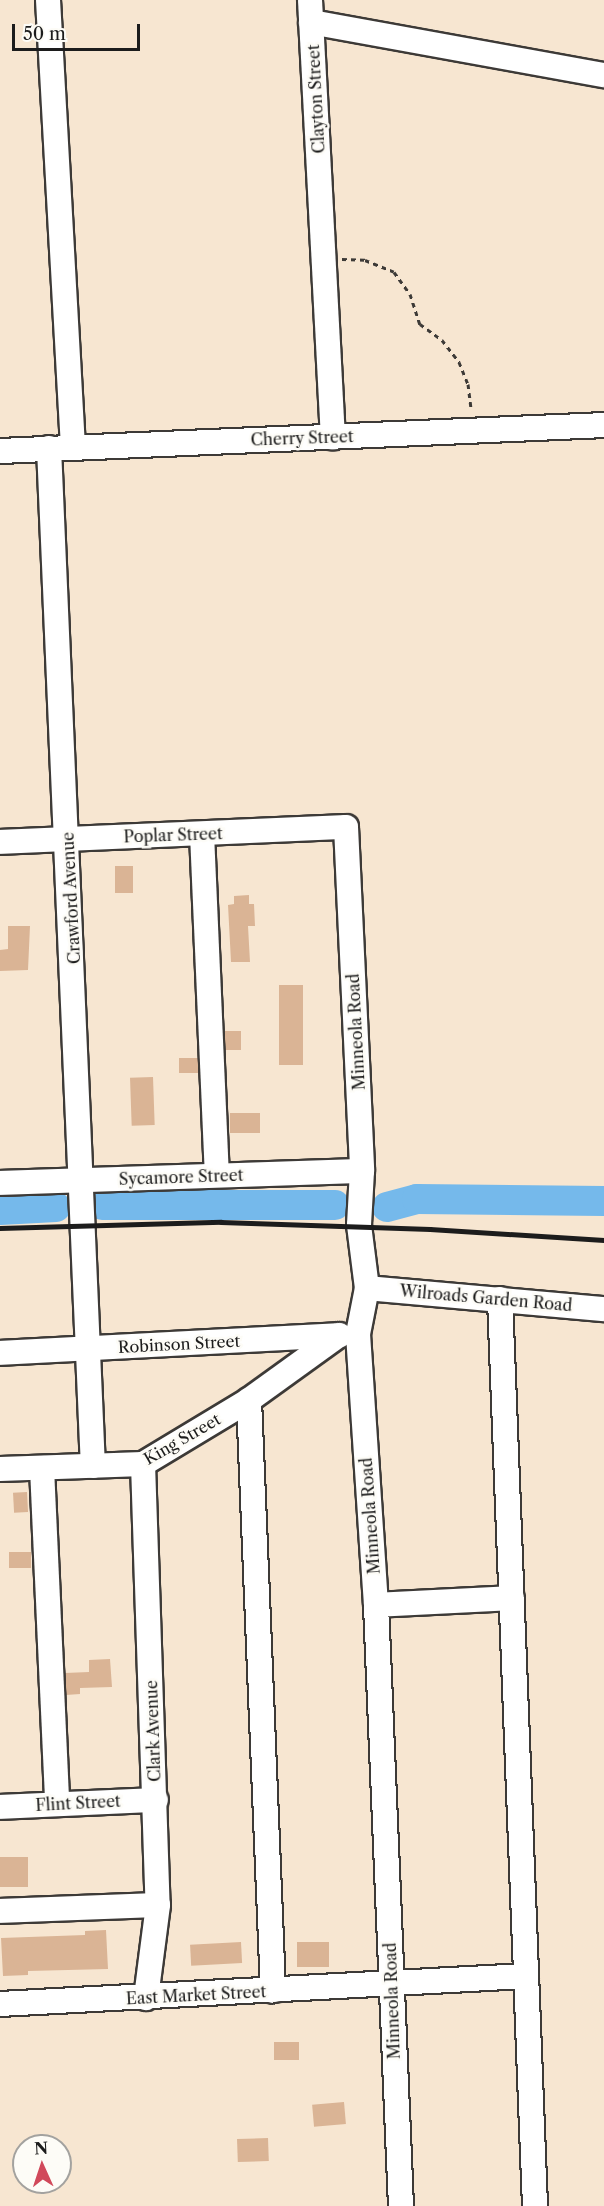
<!DOCTYPE html>
<html>
<head>
<meta charset="utf-8">
<style>
  body { margin:0 }
  #map { position:relative; width:604px; height:2206px; overflow:hidden; background:#f7e6d1; font-family:"Libre Caslon Text",serif }
  div>[style] { position:absolute }
  .river>* { height:30px; margin:-15px; padding:0 15px; transform-origin:15px; border-radius:15px; background:#75b9eb }
  .building>* { inset:0; background:#dab495; transform-origin:0 0 }
  .path>* { height:3px; margin-top:-1.5px; transform-origin:0; background:repeating-linear-gradient(90deg,#3d3a37 0 4.5px,transparent 0 9px) }
  .roads { filter:drop-shadow(2px 0 #3d3a37) drop-shadow(-2px 0 #3d3a37) drop-shadow(0 2px #3d3a37) drop-shadow(0 -2px #3d3a37) }
  .minor>* { height:24px; margin:-12px; padding:0 12px; transform-origin:12px; border-radius:12px; background:#fff }
  .rail>* { height:4.5px; margin:-2.25px; padding:0 2.25px; transform-origin:2.25px; border-radius:2.25px; background:#1c1c1c }
  span { translate:-50% -50%; white-space:nowrap; text-align:center; line-height:1.15; -webkit-text-stroke:5px #fdfcf7; paint-order:stroke }
  .street-label { font-size:16px; color:#1c1c1c }
  .north { position:absolute; left:12px; top:2134px; width:60px; height:60px; box-sizing:border-box; background:#fdfcf7; border:2px solid #a3a29f; border-radius:50%; rotate:357deg; font-size:16px; font-weight:700; line-height:24px; text-align:center; color:#1c1c1c }
  .north::after { content:''; display:block; margin:auto; width:21px; height:27px; background:#d1495b; clip-path:polygon(50% 0,100% 100%,50% 72%,0 100%) }
  .scale { position:absolute; left:12px; top:24px; width:128px; height:27px; box-sizing:border-box; border:3px solid #1c1c1c; border-top:0; padding-left:8px; font-size:18px; line-height:21px; white-space:nowrap; color:#1c1c1c; -webkit-text-stroke:4px #fdfcf7; paint-order:stroke }
</style>
</head>
<body>
<div id="map">
  <div class="river">
    <div style="left:102px;top:1205px;width:233px"></div>
    <div style="left:387px;top:1207px;width:31px;rotate:-15deg"></div>
    <div style="left:417px;top:1199px;width:187px;rotate:0.6deg"></div>
    <div style="left:0;top:1210px;width:56px;rotate:-3.1deg"></div>
  </div>
  <div class="building">
    <div style="left:115px;top:866px;width:18px;height:27px"></div>
    <div style="clip-path:polygon(249px 895px,249px 904px,254px 904px,255px 926px,248px 926px,250px 962px,231px 962px,228px 905px,234px 904px,234px 896px)"></div>
    <div style="clip-path:polygon(8px 926px,30px 926px,28px 970px,0 971px,0 950px,8px 949px)"></div>
    <div style="left:279px;top:985px;width:24px;height:80px"></div>
    <div style="left:225px;top:1031px;width:16px;height:19px"></div>
    <div style="left:198px;top:1058px;width:15px;height:19px;rotate:90deg"></div>
    <div style="left:153px;top:1077px;width:48px;height:23px;rotate:88deg"></div>
    <div style="left:260px;top:1113px;width:20px;height:30px;rotate:90deg"></div>
    <div style="left:27px;top:1492px;width:20px;height:14px;rotate:87deg"></div>
    <div style="left:31px;top:1552px;width:16px;height:22px;rotate:90deg"></div>
    <div style="clip-path:polygon(110px 1659px,112px 1687px,80px 1688px,80px 1694px,66px 1695px,65px 1673px,89px 1672px,89px 1660px)"></div>
    <div style="left:0;top:1857px;width:28px;height:30px"></div>
    <div style="clip-path:polygon(106px 1930px,108px 1969px,28px 1971px,28px 1975px,3px 1976px,1px 1938px,85px 1935px,85px 1931px)"></div>
    <div style="left:241px;top:1942px;width:21px;height:51px;rotate:87deg"></div>
    <div style="left:297px;top:1942px;width:32px;height:25px"></div>
    <div style="left:299px;top:2042px;width:18px;height:25px;rotate:90deg"></div>
    <div style="left:344px;top:2102px;width:22px;height:32px;rotate:85deg"></div>
    <div style="left:268px;top:2138px;width:23px;height:31px;rotate:88deg"></div>
  </div>
  <div class="path">
    <div style="left:342px;top:259px;width:23px;rotate:2deg"></div>
    <div style="left:365px;top:260px;width:31px;rotate:22deg"></div>
    <div style="left:394px;top:272px;width:27px;rotate:54deg"></div>
    <div style="left:410px;top:294px;width:32px;rotate:72deg"></div>
    <div style="left:420px;top:324px;width:27px;rotate:36deg"></div>
    <div style="left:442px;top:340px;width:28px;rotate:52deg"></div>
    <div style="left:459px;top:362px;width:24px;rotate:68deg"></div>
    <div style="left:468px;top:384px;width:26px;rotate:83deg"></div>
  </div>
  <div class="roads">
    <div class="minor">
      <div style="left:48px;top:0;width:448px;rotate:86.8deg"></div>
      <div style="left:310px;top:0;width:438px;rotate:87deg"></div>
      <div style="left:311px;top:22px;width:298px;rotate:10.3deg"></div>
      <div style="left:49px;top:448px;width:1019px;rotate:87.53deg"></div>
      <div style="left:0;top:451px;width:605px;rotate:-2.46deg"></div>
      <div style="left:202px;top:834px;width:341px;rotate:87.5deg"></div>
      <div style="left:0;top:842px;width:346px;rotate:-2.5deg"></div>
      <div style="left:346px;top:827px;width:344px;rotate:87.3deg"></div>
      <div style="left:362px;top:1171px;width:54px;rotate:93.2deg"></div>
      <div style="left:359px;top:1225px;width:64px;rotate:82.8deg"></div>
      <div style="left:367px;top:1288px;width:47px;rotate:101.1deg"></div>
      <div style="left:358px;top:1334px;width:272px;rotate:86.2deg"></div>
      <div style="left:376px;top:1605px;width:602px;rotate:87.62deg"></div>
      <div style="left:0;top:1183px;width:362px;rotate:-1.9deg"></div>
      <div style="left:367px;top:1288px;width:238px;rotate:5.1deg"></div>
      <div style="left:500px;top:1299px;width:908px;rotate:87.79deg"></div>
      <div style="left:0;top:1353px;width:340px;rotate:-3deg"></div>
      <div style="left:249px;top:1400px;width:591px;rotate:87.67deg"></div>
      <div style="left:143px;top:1464px;width:441px;rotate:88.1deg"></div>
      <div style="left:158px;top:1905px;width:94px;rotate:97.4deg"></div>
      <div style="left:42px;top:1468px;width:336px;rotate:87.4deg"></div>
      <div style="left:0;top:1469px;width:143px;rotate:-2deg"></div>
      <div style="left:143px;top:1464px;width:124px;rotate:-31.1deg"></div>
      <div style="left:249px;top:1400px;width:111px;rotate:-35.8deg"></div>
      <div style="left:376px;top:1605px;width:136px;rotate:-2.9deg"></div>
      <div style="left:0;top:1807px;width:156px;rotate:-2.6deg"></div>
      <div style="left:0;top:1911px;width:158px;rotate:-2.2deg"></div>
      <div style="left:0;top:2004px;width:527px;rotate:-3.05deg"></div>
    </div>
  </div>
  <div class="rail">
    <div style="left:0;top:1228px;width:221px;rotate:-1.6deg"></div>
    <div style="left:221px;top:1222px;width:209px;rotate:1.9deg"></div>
    <div style="left:430px;top:1229px;width:174px;rotate:3.6deg"></div>
  </div>
  <div class="street-label">
    <span style="left:316px;top:99px;rotate:-93deg">Clayton Street</span>
    <span style="left:302px;top:438px;rotate:-2deg">Cherry Street</span>
    <span style="left:173px;top:835px;rotate:-2deg">Poplar Street</span>
    <span style="left:71px;top:898px;rotate:-93deg">Crawford Avenue</span>
    <span style="left:356px;top:1032px;rotate:-93deg">Minneola Road</span>
    <span style="left:181px;top:1177px;rotate:-2deg">Sycamore Street</span>
    <span style="left:486px;top:1298px;rotate:5deg">Wilroads Garden Road</span>
    <span style="left:179px;top:1344px;rotate:-3deg">Robinson Street</span>
    <span style="left:182px;top:1439px;rotate:-30deg">King Street</span>
    <span style="left:370px;top:1516px;rotate:-94deg">Minneola Road</span>
    <span style="left:153px;top:1731px;rotate:-92deg">Clark Avenue</span>
    <span style="left:78px;top:1803px;rotate:-3deg">Flint Street</span>
    <span style="left:196px;top:1995px;rotate:-3deg">East Market Street</span>
    <span style="left:392px;top:2001px;rotate:-92deg">Minneola Road</span>
  </div>
  <div class="north">N</div>
  <div class="scale">50 m</div>
</div>
</body>
</html>
